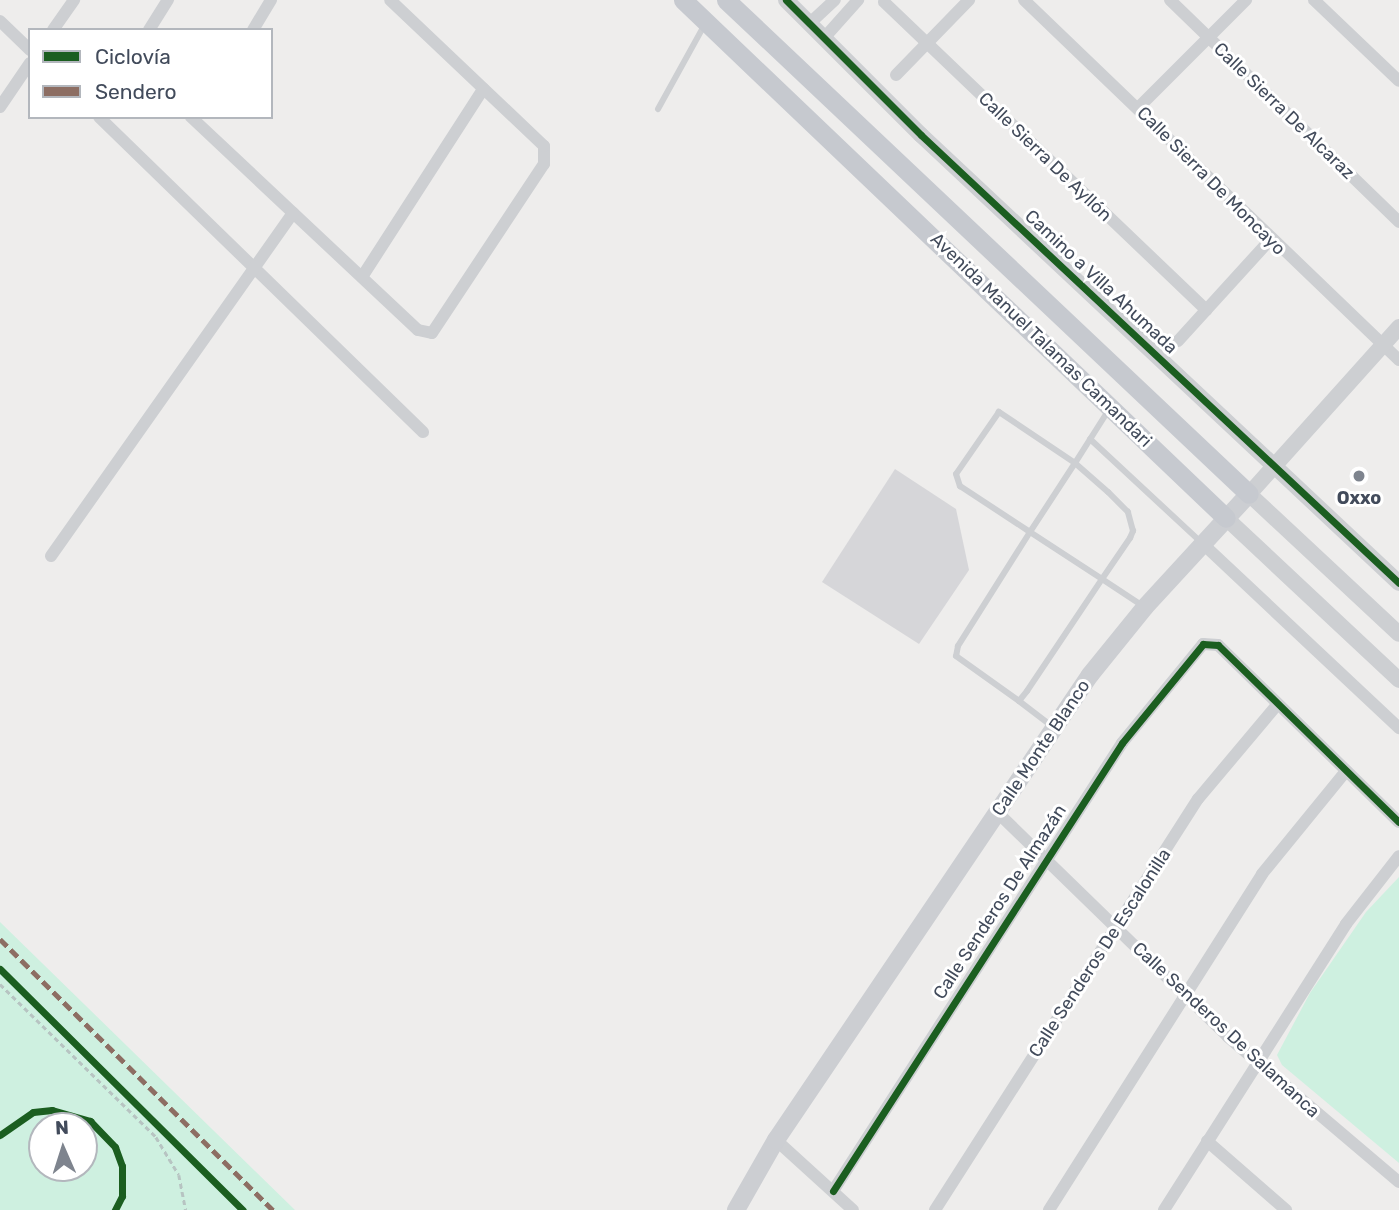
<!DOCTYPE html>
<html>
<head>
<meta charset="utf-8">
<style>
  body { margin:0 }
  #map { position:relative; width:1399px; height:1210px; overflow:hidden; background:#eeedec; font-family:Rubik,sans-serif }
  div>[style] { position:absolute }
  .green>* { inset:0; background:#cef0e0 }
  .building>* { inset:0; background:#d6d6d9 }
  .path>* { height:2.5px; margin-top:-1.25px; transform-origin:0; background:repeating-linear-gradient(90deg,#b7c4c2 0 5px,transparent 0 8.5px) }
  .service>* { height:6px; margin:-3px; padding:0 3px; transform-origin:3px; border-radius:3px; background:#cdcfd2 }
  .minor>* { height:12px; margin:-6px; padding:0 6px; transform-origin:6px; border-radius:6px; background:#cdcfd2 }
  .tertiary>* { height:16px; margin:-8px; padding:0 8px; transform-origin:8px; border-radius:8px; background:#cdcfd2 }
  .secondary>* { height:18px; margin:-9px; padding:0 9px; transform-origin:9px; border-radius:9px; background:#ccced2 }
  .primary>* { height:19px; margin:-9.5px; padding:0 9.5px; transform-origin:9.5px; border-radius:9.5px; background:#c6c9cf }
  .quiet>* { height:5px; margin-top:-2.5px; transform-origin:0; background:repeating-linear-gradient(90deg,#8d6e63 0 10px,transparent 0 15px) }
  .cycleway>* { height:7px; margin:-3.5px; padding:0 3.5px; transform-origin:3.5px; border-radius:3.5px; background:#1b5e20 }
  .dots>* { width:19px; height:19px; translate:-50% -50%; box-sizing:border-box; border:4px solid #fff; border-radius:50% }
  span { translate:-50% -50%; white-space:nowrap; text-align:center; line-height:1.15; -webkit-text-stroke:6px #fff; paint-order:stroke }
  .street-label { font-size:18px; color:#424b5b }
  .poi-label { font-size:18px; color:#424b5b; font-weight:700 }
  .legend { position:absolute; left:28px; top:28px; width:245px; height:91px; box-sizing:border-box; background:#fff; border:2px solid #b3b7bd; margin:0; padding:9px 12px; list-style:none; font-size:21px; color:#424b5b }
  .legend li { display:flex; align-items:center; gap:14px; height:35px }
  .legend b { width:35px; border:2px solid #b3b7bd }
  .north { position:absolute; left:28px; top:1112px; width:70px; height:70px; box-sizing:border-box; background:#fff; border:2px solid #b3b7bd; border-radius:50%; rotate:357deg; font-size:19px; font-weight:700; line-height:28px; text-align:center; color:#424b5b }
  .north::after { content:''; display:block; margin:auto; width:24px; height:32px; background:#7e848e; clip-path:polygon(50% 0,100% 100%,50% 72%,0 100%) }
</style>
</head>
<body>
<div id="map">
  <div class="green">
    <div style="clip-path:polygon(1399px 877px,1399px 1163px,1282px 1065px,1277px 1055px,1310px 993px,1366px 912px)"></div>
    <div style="clip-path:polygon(evenodd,0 922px,295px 1210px,0 1210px,0 922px,42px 1126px,84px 1126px,84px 1168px,42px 1168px,42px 1126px)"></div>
  </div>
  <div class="building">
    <div style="clip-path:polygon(895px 469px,956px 509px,969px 570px,919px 644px,822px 582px)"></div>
  </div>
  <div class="path">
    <div style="left:0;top:984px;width:219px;rotate:44.4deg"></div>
    <div style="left:156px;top:1137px;width:44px;rotate:58.8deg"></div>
    <div style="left:179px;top:1175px;width:36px;rotate:79deg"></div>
  </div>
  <div class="service">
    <div style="left:658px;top:109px;width:97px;rotate:-61.1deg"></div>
    <div style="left:1108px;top:411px;width:62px;rotate:122.4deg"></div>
    <div style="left:1075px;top:463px;width:82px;rotate:123.1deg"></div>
    <div style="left:1030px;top:532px;width:135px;rotate:122.3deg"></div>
    <div style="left:958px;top:646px;width:10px;rotate:101deg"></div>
    <div style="left:956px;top:656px;width:77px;rotate:35.5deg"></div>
    <div style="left:1019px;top:701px;width:13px;rotate:-51deg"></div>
    <div style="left:1027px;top:691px;width:135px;rotate:-56.2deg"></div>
    <div style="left:1102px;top:579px;width:50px;rotate:-55.7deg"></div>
    <div style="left:1130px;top:538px;width:8px;rotate:-67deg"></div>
    <div style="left:1133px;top:531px;width:20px;rotate:-105deg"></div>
    <div style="left:1128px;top:512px;width:28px;rotate:-135deg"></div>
    <div style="left:1108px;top:492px;width:44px;rotate:-138.7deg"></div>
    <div style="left:1075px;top:463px;width:92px;rotate:-146.1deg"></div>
    <div style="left:999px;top:412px;width:75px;rotate:124.7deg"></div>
    <div style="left:956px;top:474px;width:13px;rotate:72deg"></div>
    <div style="left:960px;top:486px;width:84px;rotate:33.3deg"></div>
    <div style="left:1030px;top:532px;width:86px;rotate:33.1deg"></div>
    <div style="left:1102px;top:579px;width:49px;rotate:33.4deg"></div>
    <div style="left:1090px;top:439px;width:153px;rotate:42.9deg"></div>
    <div style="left:1019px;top:701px;width:43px;rotate:37.4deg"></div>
  </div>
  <div class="minor">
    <div style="left:1024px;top:0;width:520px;rotate:43.83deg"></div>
    <div style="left:1170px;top:0;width:319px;rotate:44.1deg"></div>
    <div style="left:1314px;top:0;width:117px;rotate:43.6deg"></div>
    <div style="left:884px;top:2px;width:446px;rotate:43.7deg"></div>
    <div style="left:0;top:21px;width:42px;rotate:44deg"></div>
    <div style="left:810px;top:23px;width:34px;rotate:-43deg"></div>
    <div style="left:53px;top:30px;width:37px;rotate:-55deg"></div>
    <div style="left:149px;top:30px;width:36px;rotate:-58deg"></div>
    <div style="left:253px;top:30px;width:35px;rotate:-59deg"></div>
    <div style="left:825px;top:37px;width:50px;rotate:-48.3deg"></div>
    <div style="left:896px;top:75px;width:105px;rotate:-45.8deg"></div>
    <div style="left:0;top:107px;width:53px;rotate:-55.7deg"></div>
    <div style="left:1138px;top:108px;width:153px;rotate:-45deg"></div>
    <div style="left:99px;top:117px;width:452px;rotate:44.2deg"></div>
    <div style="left:191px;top:117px;width:311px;rotate:43.2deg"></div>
    <div style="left:418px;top:330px;width:14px;rotate:12deg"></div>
    <div style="left:432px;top:333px;width:203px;rotate:-56.5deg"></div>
    <div style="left:544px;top:164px;width:18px;rotate:-90deg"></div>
    <div style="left:544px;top:146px;width:212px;rotate:-136.5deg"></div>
    <div style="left:362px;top:277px;width:224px;rotate:-57.2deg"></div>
    <div style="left:1178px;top:341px;width:137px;rotate:-47.7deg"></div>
    <div style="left:1203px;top:544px;width:269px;rotate:43.2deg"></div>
    <div style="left:51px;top:556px;width:420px;rotate:-54.8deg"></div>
    <div style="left:998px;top:813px;width:321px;rotate:44.2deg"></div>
    <div style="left:1228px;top:1037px;width:224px;rotate:40.3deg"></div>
    <div style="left:776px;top:1140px;width:104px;rotate:42.3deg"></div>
    <div style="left:1207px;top:1141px;width:105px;rotate:41.1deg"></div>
    <div style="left:833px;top:1191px;width:533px;rotate:-57.17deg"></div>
    <div style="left:1122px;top:743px;width:128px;rotate:-50.7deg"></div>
    <div style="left:1203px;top:644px;width:15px;rotate:4deg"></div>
    <div style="left:1218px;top:645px;width:253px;rotate:44.4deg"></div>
    <div style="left:935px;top:1210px;width:488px;rotate:-57.4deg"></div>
    <div style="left:1198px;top:799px;width:123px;rotate:-50deg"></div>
    <div style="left:1049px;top:1210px;width:398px;rotate:-57.6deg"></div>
    <div style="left:1262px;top:874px;width:133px;rotate:-50.8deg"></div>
    <div style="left:1164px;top:1210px;width:339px;rotate:-57.5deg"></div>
    <div style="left:1346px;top:924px;width:86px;rotate:-52.1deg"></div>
  </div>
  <div class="tertiary">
    <div style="left:786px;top:0;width:191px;rotate:45deg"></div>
    <div style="left:921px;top:135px;width:655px;rotate:43.14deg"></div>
    <div style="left:1399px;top:327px;width:224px;rotate:131.9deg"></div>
    <div style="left:1249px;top:494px;width:205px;rotate:43deg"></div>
    <div style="left:1226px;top:518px;width:237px;rotate:43.1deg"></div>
  </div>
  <div class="secondary">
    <div style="left:736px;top:1210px;width:81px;rotate:-60.3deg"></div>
    <div style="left:776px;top:1140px;width:561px;rotate:-55.97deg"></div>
    <div style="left:1090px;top:675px;width:87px;rotate:-51deg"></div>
    <div style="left:1145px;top:607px;width:154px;rotate:-47.4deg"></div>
  </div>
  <div class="primary">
    <div style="left:683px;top:0;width:750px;rotate:43.65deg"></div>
    <div style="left:726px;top:0;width:719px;rotate:43.37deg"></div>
  </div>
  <div class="quiet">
    <div style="left:0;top:939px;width:385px;rotate:44.8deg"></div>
  </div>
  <div class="cycleway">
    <div style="left:786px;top:0;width:191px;rotate:45deg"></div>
    <div style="left:921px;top:135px;width:655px;rotate:43.14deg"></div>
    <div style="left:0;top:969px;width:342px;rotate:44.8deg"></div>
    <div style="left:0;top:1135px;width:40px;rotate:-34.9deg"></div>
    <div style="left:33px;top:1112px;width:19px;rotate:-6deg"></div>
    <div style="left:52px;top:1110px;width:40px;rotate:16deg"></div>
    <div style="left:90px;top:1121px;width:36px;rotate:46deg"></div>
    <div style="left:115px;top:1147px;width:20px;rotate:70deg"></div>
    <div style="left:122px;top:1166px;width:30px;rotate:90deg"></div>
    <div style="left:122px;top:1196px;width:16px;rotate:117deg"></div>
    <div style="left:833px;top:1191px;width:533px;rotate:-57.17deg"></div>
    <div style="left:1122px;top:743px;width:128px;rotate:-50.7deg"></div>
    <div style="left:1203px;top:644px;width:15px;rotate:4deg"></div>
    <div style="left:1218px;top:645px;width:253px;rotate:44.4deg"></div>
  </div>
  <div class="dots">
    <div style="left:1359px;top:476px;background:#7e848e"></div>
  </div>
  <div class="street-label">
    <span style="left:1284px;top:111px;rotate:44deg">Calle Sierra De Alcaraz</span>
    <span style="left:1045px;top:157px;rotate:44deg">Calle Sierra De Ayllón</span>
    <span style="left:1211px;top:181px;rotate:45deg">Calle Sierra De Moncayo</span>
    <span style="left:1101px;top:282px;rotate:43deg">Camino a Villa Ahumada</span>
    <span style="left:1041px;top:340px;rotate:44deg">Avenida Manuel Talamas Camandari</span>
    <span style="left:1041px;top:748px;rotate:-56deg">Calle Monte Blanco</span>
    <span style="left:1000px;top:902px;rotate:-57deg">Calle Senderos De Almazán</span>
    <span style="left:1100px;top:953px;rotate:-57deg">Calle Senderos De Escalonilla</span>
    <span style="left:1226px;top:1030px;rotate:43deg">Calle Senderos De Salamanca</span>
  </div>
  <div class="poi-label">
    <span style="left:1359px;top:498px">Oxxo</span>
  </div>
  <ul class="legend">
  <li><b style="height:9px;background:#1b5e20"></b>Ciclovía</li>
  <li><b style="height:9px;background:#8d6e63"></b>Sendero</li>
  </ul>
  <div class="north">N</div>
</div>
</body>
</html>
